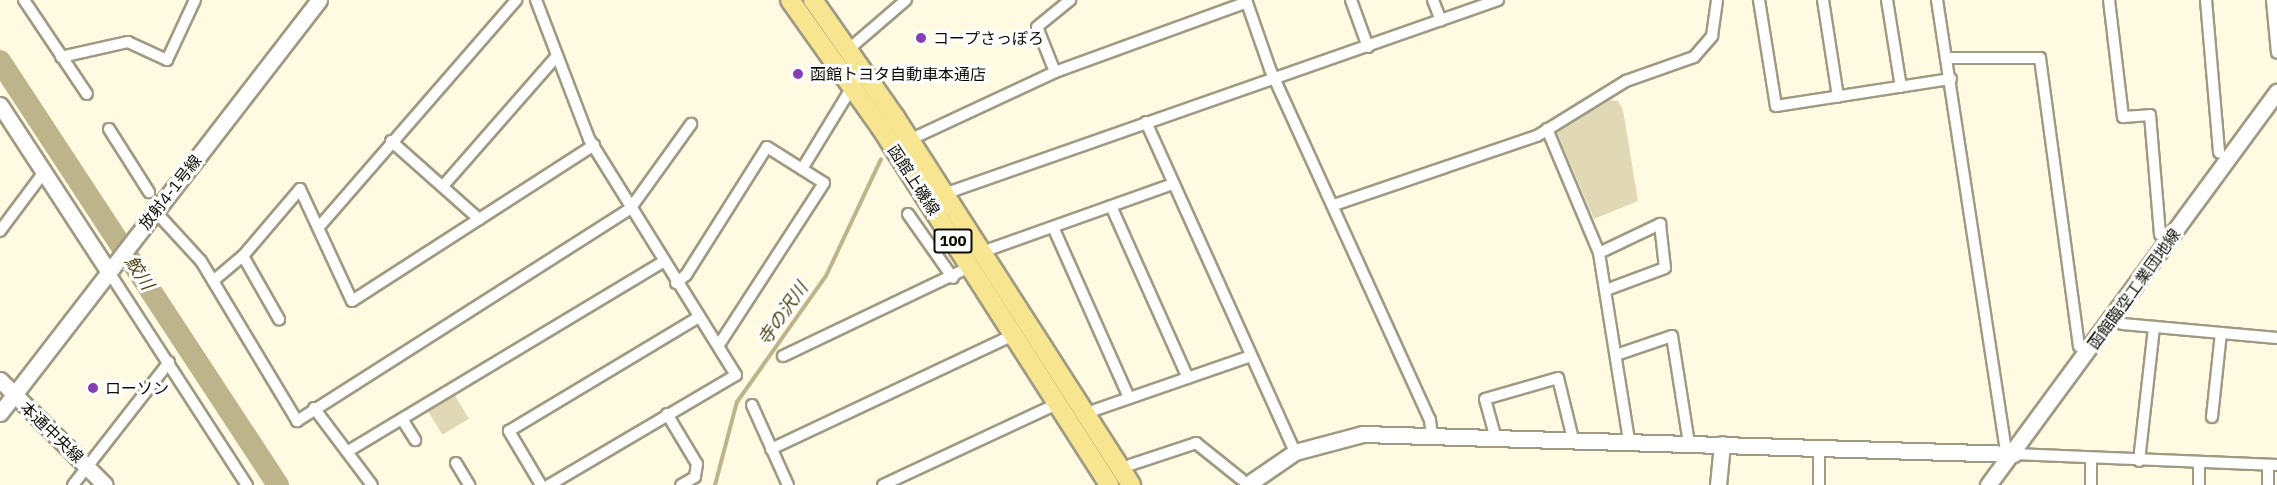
<!DOCTYPE html>
<html>
<head>
<meta charset="utf-8">
<style>
  body { margin:0 }
  #map { position:relative; width:2277px; height:485px; overflow:hidden; background:#fffae1; font-family:"IBM Plex Sans","Noto Sans JP",sans-serif }
  div>[style] { position:absolute }
  .green>* { inset:0; background:#e1d9b5; transform-origin:0 0 }
  .stream>* { height:4px; margin:-2px; padding:0 2px; transform-origin:2px; border-radius:2px; background:#bdb48b }
  .river>* { height:22px; margin:-11px; padding:0 11px; transform-origin:11px; border-radius:11px; background:#bdb48b }
  .roads { filter:drop-shadow(2px 0 #9f9a83) drop-shadow(-2px 0 #9f9a83) drop-shadow(0 2px #9f9a83) drop-shadow(0 -2px #9f9a83) }
  .street>* { height:10px; margin:-5px; padding:0 5px; transform-origin:5px; border-radius:5px; background:#fff }
  .secondary>* { height:15px; margin:-7.5px; padding:0 7.5px; transform-origin:7.5px; border-radius:7.5px; background:#fff }
  .primary>* { height:18px; margin:-9px; padding:0 9px; transform-origin:9px; border-radius:9px; background:#f7e68f }
  .dots>* { width:16px; height:16px; translate:-50% -50%; box-sizing:border-box; border:3px solid #fff; border-radius:50% }
  span { translate:-50% -50%; white-space:nowrap; text-align:center; line-height:1.15; -webkit-text-stroke:6px #fff; paint-order:stroke }
  .shield-label span { padding:2px 4px; background:#fff; border:2px solid; border-radius:4px; -webkit-text-stroke-width:0 }
  .shield-label { font-size:15px; color:#0e0d05; font-weight:700 }
  .poi-label { font-size:16px; color:#0e0d05 }
  .left { translate:0 -50%; text-align:left }
  .street-label { font-size:16px; color:#0e0d05 }
  .water-label { font-size:18px; color:#4e4310; font-style:italic }
</style>
</head>
<body>
<div id="map">
  <div class="green">
    <div style="clip-path:polygon(1609px 100px,1618px 101px,1623px 110px,1638px 201px,1594px 219px,1557px 133px)"></div>
    <div style="left:454px;top:394px;width:29px;height:31px;rotate:59deg"></div>
  </div>
  <div class="stream">
    <div style="left:715px;top:485px;width:86px;rotate:-75.2deg"></div>
    <div style="left:737px;top:402px;width:154px;rotate:-54.8deg"></div>
    <div style="left:826px;top:276px;width:129px;rotate:-64.8deg"></div>
  </div>
  <div class="river">
    <div style="left:0;top:61px;width:507px;rotate:56.75deg"></div>
  </div>
  <div class="roads">
    <div class="street">
      <div style="left:24px;top:0;width:113px;rotate:56.2deg"></div>
      <div style="left:536px;top:0;width:149px;rotate:69.1deg"></div>
      <div style="left:589px;top:139px;width:278px;rotate:58.1deg"></div>
      <div style="left:736px;top:375px;width:217px;rotate:149.5deg"></div>
      <div style="left:1246px;top:0;width:73px;rotate:70.8deg"></div>
      <div style="left:1270px;top:69px;width:386px;rotate:65.5deg"></div>
      <div style="left:1430px;top:420px;width:16px;rotate:83deg"></div>
      <div style="left:1351px;top:0;width:50px;rotate:70.1deg"></div>
      <div style="left:1433px;top:0;width:22px;rotate:69deg"></div>
      <div style="left:1759px;top:0;width:107px;rotate:80.9deg"></div>
      <div style="left:1776px;top:106px;width:177px;rotate:-8.8deg"></div>
      <div style="left:1823px;top:0;width:98px;rotate:81.2deg"></div>
      <div style="left:1887px;top:0;width:88px;rotate:80.9deg"></div>
      <div style="left:1937px;top:0;width:458px;rotate:81.3deg"></div>
      <div style="left:2109px;top:0;width:118px;rotate:83.2deg"></div>
      <div style="left:2123px;top:117px;width:27px;rotate:-4deg"></div>
      <div style="left:2150px;top:115px;width:120px;rotate:85.2deg"></div>
      <div style="left:2206px;top:0;width:153px;rotate:85.1deg"></div>
      <div style="left:2272px;top:0;width:53px;rotate:84.6deg"></div>
      <div style="left:849px;top:49px;width:75px;rotate:-40.7deg"></div>
      <div style="left:61px;top:57px;width:69px;rotate:-12.6deg"></div>
      <div style="left:128px;top:42px;width:43px;rotate:24.8deg"></div>
      <div style="left:167px;top:60px;width:66px;rotate:-65deg"></div>
      <div style="left:1946px;top:58px;width:94px"></div>
      <div style="left:2040px;top:58px;width:291px;rotate:82.3deg"></div>
      <div style="left:1055px;top:72px;width:48px;rotate:-111.8deg"></div>
      <div style="left:1037px;top:27px;width:43px;rotate:-39.3deg"></div>
      <div style="left:1146px;top:122px;width:362px;rotate:65.7deg"></div>
      <div style="left:109px;top:129px;width:75px;rotate:57.6deg"></div>
      <div style="left:1547px;top:129px;width:134px;rotate:67.2deg"></div>
      <div style="left:1599px;top:253px;width:190px;rotate:80.9deg"></div>
      <div style="left:391px;top:141px;width:118px;rotate:41.6deg"></div>
      <div style="left:905px;top:142px;width:166px;rotate:-25deg"></div>
      <div style="left:1055px;top:72px;width:204px;rotate:-20deg"></div>
      <div style="left:802px;top:169px;width:96px;rotate:-58.6deg"></div>
      <div style="left:443px;top:186px;width:173px;rotate:-48.8deg"></div>
      <div style="left:944px;top:194px;width:587px;rotate:-19.3deg"></div>
      <div style="left:1334px;top:205px;width:214px;rotate:-18.8deg"></div>
      <div style="left:1537px;top:136px;width:105px;rotate:-31.7deg"></div>
      <div style="left:1626px;top:81px;width:72px;rotate:-19.4deg"></div>
      <div style="left:1694px;top:57px;width:28px;rotate:-49deg"></div>
      <div style="left:1712px;top:36px;width:36px;rotate:-82deg"></div>
      <div style="left:1111px;top:206px;width:188px;rotate:65.9deg"></div>
      <div style="left:155px;top:211px;width:68px;rotate:47.4deg"></div>
      <div style="left:201px;top:261px;width:187px;rotate:59deg"></div>
      <div style="left:297px;top:421px;width:395px;rotate:-32.5deg"></div>
      <div style="left:630px;top:209px;width:105px;rotate:-54.3deg"></div>
      <div style="left:908px;top:214px;width:78px;rotate:54.9deg"></div>
      <div style="left:319px;top:227px;width:301px;rotate:-49deg"></div>
      <div style="left:1053px;top:227px;width:187px;rotate:66deg"></div>
      <div style="left:0;top:231px;width:74px;rotate:-53.3deg"></div>
      <div style="left:982px;top:252px;width:203px;rotate:-19.6deg"></div>
      <div style="left:1599px;top:253px;width:68px;rotate:-25.4deg"></div>
      <div style="left:1660px;top:224px;width:44px;rotate:83.5deg"></div>
      <div style="left:1665px;top:268px;width:63px;rotate:159.6deg"></div>
      <div style="left:243px;top:256px;width:73px;rotate:60.3deg"></div>
      <div style="left:109px;top:272px;width:254px;rotate:57.1deg"></div>
      <div style="left:213px;top:281px;width:39px;rotate:-40deg"></div>
      <div style="left:243px;top:256px;width:88px;rotate:-49.6deg"></div>
      <div style="left:300px;top:189px;width:123px;rotate:65.1deg"></div>
      <div style="left:352px;top:301px;width:288px;rotate:-32.8deg"></div>
      <div style="left:676px;top:283px;width:13px;rotate:-39deg"></div>
      <div style="left:686px;top:275px;width:151px;rotate:-57.7deg"></div>
      <div style="left:767px;top:147px;width:67px;rotate:32.3deg"></div>
      <div style="left:824px;top:183px;width:194px;rotate:123deg"></div>
      <div style="left:2122px;top:324px;width:156px;rotate:5.2deg"></div>
      <div style="left:1616px;top:355px;width:59px;rotate:-18.7deg"></div>
      <div style="left:1672px;top:336px;width:108px;rotate:81deg"></div>
      <div style="left:783px;top:356px;width:207px;rotate:-25.5deg"></div>
      <div style="left:752px;top:405px;width:88px;rotate:65.8deg"></div>
      <div style="left:314px;top:408px;width:96px;rotate:53deg"></div>
      <div style="left:1095px;top:410px;width:165px;rotate:-19.1deg"></div>
      <div style="left:667px;top:414px;width:58px;rotate:59deg"></div>
      <div style="left:697px;top:464px;width:13px;rotate:99deg"></div>
      <div style="left:695px;top:477px;width:16px;rotate:150deg"></div>
      <div style="left:2212px;top:417px;width:84px;rotate:-83.9deg"></div>
      <div style="left:402px;top:419px;width:25px;rotate:58deg"></div>
      <div style="left:1496px;top:439px;width:41px;rotate:-105.4deg"></div>
      <div style="left:1485px;top:399px;width:76px;rotate:-16deg"></div>
      <div style="left:1558px;top:378px;width:63px;rotate:76.2deg"></div>
      <div style="left:771px;top:449px;width:268px;rotate:-25.2deg"></div>
      <div style="left:350px;top:450px;width:365px;rotate:-31deg"></div>
      <div style="left:2014px;top:454px;width:263px;rotate:2.4deg"></div>
      <div style="left:2139px;top:461px;width:135px;rotate:-83.6deg"></div>
      <div style="left:456px;top:463px;width:26px;rotate:59deg"></div>
      <div style="left:1130px;top:465px;width:70px;rotate:-18.4deg"></div>
      <div style="left:1196px;top:443px;width:58px;rotate:38.7deg"></div>
      <div style="left:73px;top:485px;width:156px;rotate:-52deg"></div>
      <div style="left:541px;top:485px;width:63px;rotate:-120.7deg"></div>
      <div style="left:509px;top:431px;width:222px;rotate:-31deg"></div>
      <div style="left:883px;top:485px;width:192px;rotate:-25deg"></div>
      <div style="left:1819px;top:485px;width:38px;rotate:-90deg"></div>
      <div style="left:2091px;top:485px;width:26px;rotate:-90deg"></div>
      <div style="left:2199px;top:485px;width:22px;rotate:-90deg"></div>
      <div style="left:2268px;top:485px;width:20px;rotate:-90deg"></div>
    </div>
    <div class="secondary">
      <div style="left:0;top:105px;width:199px;rotate:56.9deg"></div>
      <div style="left:0;top:380px;width:148px;rotate:45deg"></div>
      <div style="left:0;top:413px;width:522px;rotate:-52.32deg"></div>
      <div style="left:1247px;top:485px;width:58px;rotate:-34.5deg"></div>
      <div style="left:1295px;top:452px;width:70px;rotate:-14.8deg"></div>
      <div style="left:1363px;top:434px;width:651px;rotate:1.76deg"></div>
      <div style="left:1718px;top:485px;width:41px;rotate:-84.4deg"></div>
      <div style="left:1988px;top:485px;width:488px;rotate:-53.7deg"></div>
    </div>
    <div class="primary">
      <div style="left:790px;top:0;width:157px;rotate:54.6deg"></div>
      <div style="left:881px;top:128px;width:424px;rotate:57.4deg"></div>
      <div style="left:813px;top:0;width:143px;rotate:55deg"></div>
      <div style="left:895px;top:117px;width:437px;rotate:57.3deg"></div>
    </div>
  </div>
  <div class="dots">
    <div style="left:921px;top:38px;background:#833fb3"></div>
    <div style="left:798px;top:74px;background:#833fb3"></div>
    <div style="left:93px;top:388px;background:#833fb3"></div>
  </div>
  <div class="shield-label">
    <span style="left:953px;top:241px">100</span>
  </div>
  <div class="poi-label">
    <span class="left" style="left:933px;top:38px">コープさっぽろ</span>
    <span class="left" style="left:810px;top:74px">函館トヨタ自動車本通店</span>
    <span class="left" style="left:105px;top:388px">ローソン</span>
  </div>
  <div class="street-label">
    <span style="left:914px;top:180px;rotate:57deg">函館上磯線</span>
    <span style="left:170px;top:192px;rotate:-52deg">放射4-1号線</span>
    <span style="left:2134px;top:289px;rotate:-54deg">函館臨空工業団地線</span>
    <span style="left:52px;top:432px;rotate:44deg">本通中央線</span>
  </div>
  <div class="water-label">
    <span style="left:139px;top:273px;rotate:57deg">鮫川</span>
    <span style="left:783px;top:314px;rotate:-55deg">寺の沢川</span>
  </div>
</div>
</body>
</html>
